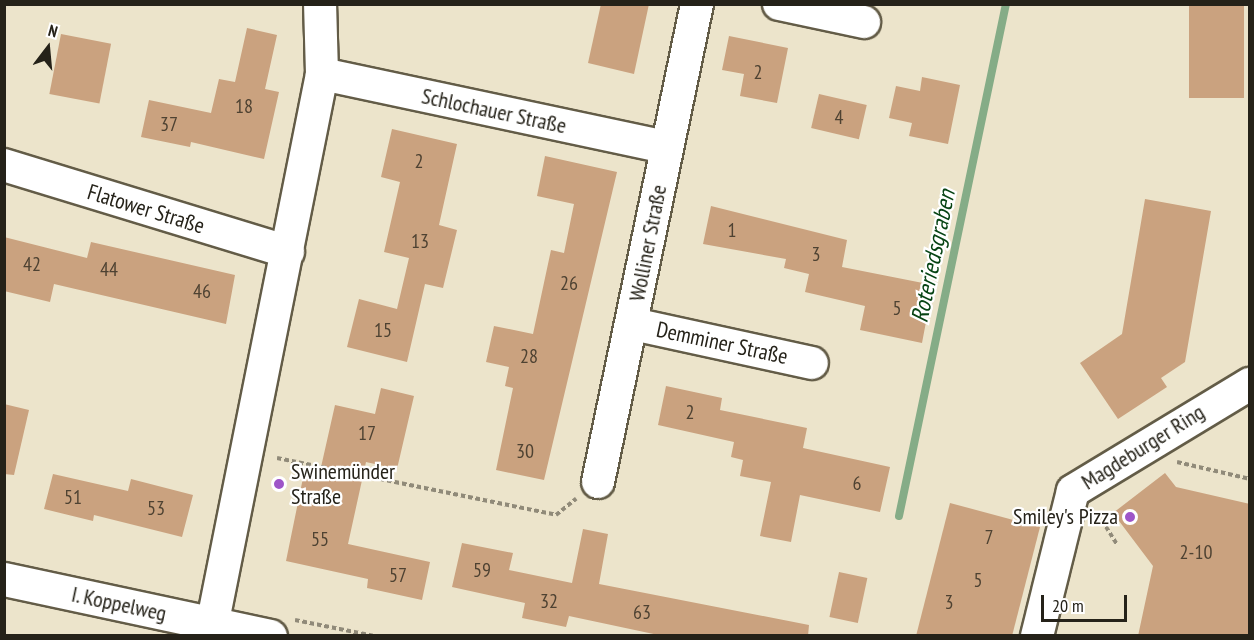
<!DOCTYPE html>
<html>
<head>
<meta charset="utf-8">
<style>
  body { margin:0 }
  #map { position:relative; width:1254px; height:640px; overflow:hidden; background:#ece4cb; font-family:"PT Sans Narrow",sans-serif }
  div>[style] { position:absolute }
  .stream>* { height:8px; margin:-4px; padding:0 4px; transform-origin:4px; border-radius:4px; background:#85ac87 }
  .building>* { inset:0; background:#caa27f; transform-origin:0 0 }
  .path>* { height:4px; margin-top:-2px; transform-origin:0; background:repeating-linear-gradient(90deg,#908a79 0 4.5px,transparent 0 7.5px) }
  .roads { filter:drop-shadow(2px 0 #635c47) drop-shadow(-2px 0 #635c47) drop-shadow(0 2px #635c47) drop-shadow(0 -2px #635c47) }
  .minor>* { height:32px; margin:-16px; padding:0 16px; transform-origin:16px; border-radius:16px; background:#fff }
  .tertiary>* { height:33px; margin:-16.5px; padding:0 16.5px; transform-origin:16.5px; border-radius:16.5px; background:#fff }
  .dots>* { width:16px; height:16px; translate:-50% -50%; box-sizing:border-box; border:3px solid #fff; border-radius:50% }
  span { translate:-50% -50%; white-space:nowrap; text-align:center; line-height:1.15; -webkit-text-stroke:4.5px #fff; paint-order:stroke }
  .number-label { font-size:20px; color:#4e4232 }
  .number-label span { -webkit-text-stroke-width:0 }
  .street-label { font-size:22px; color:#252219 }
  .poi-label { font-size:22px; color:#252219 }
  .left { translate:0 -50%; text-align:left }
  .right { translate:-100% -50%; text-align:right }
  .water-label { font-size:24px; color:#074414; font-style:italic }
  .frame { position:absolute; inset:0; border:6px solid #252219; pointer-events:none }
  .north { position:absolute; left:18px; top:18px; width:60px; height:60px; -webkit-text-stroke:4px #fff; paint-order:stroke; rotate:16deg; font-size:16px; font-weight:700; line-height:24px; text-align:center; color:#252219 }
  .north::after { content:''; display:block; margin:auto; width:21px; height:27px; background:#252219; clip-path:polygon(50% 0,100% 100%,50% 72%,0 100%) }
  .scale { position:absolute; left:1041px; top:595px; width:86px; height:27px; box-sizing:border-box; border:3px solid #252219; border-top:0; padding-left:8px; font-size:18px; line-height:21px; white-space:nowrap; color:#252219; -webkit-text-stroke:4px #fff; paint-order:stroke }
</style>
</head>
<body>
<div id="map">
  <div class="stream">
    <div style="left:899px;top:516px;width:523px;rotate:-78.2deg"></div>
  </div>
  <div class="building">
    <div style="clip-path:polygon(601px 4px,649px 4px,634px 74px,588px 63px)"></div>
    <div style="left:1189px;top:4px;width:55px;height:94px"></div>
    <div style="clip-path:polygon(247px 28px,277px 35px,265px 89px,279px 92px,264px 159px,191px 142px,190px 147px,141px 137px,149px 100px,211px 113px,219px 79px,235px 82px)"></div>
    <div style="left:61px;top:34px;width:51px;height:61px;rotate:11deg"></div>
    <div style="clip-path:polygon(729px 36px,788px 48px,777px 103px,740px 96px,744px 74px,722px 70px)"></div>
    <div style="clip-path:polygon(922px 77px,960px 85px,948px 144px,909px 136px,912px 123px,889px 118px,896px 86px,920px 91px)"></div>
    <div style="left:819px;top:94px;width:49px;height:35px;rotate:13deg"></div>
    <div style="clip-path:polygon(392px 129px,457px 144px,439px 225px,457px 230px,443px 288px,425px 284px,407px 362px,347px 347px,359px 299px,397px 309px,409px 258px,384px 252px,400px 182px,381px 177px)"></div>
    <div style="clip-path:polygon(545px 156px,617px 172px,544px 480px,496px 470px,513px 388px,505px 386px,509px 367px,486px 362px,494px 326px,533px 334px,551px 250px,564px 253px,574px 204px,537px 196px)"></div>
    <div style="clip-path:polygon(1145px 199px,1211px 211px,1185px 362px,1161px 378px,1167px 387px,1118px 419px,1080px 363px,1122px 334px)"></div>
    <div style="clip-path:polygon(711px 206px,847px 240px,842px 267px,933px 285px,922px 343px,860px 330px,865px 306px,805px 292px,809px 274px,784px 268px,786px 259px,703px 244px)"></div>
    <div style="clip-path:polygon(4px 237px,87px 258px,91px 242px,235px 275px,226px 324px,54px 284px,50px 302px,4px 291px)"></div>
    <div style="clip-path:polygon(666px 386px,722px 398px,720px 410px,807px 428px,803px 448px,890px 467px,880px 512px,800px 495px,791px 542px,760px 536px,771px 482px,740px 476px,743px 460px,731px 457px,734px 442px,658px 425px)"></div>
    <div style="clip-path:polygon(381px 388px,414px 396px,397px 469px,366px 462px,348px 544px,430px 562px,422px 600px,367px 588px,368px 579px,286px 561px,304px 473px,319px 476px,335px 405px,375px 414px)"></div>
    <div style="clip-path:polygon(4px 404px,29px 410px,14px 475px,4px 474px)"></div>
    <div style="clip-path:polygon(1165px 473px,1176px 487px,1250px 504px,1250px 636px,1138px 636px,1153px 566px,1113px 513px)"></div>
    <div style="clip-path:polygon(53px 474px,128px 491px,131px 479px,193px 495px,182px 537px,94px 515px,93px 521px,44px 509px)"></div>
    <div style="clip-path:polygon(950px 503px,1040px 527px,1012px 636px,916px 636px)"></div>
    <div style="clip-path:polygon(583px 529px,608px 534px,599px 584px,809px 625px,808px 636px,663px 636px,569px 616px,566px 627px,522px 618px,525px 603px,452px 587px,462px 543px,513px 553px,509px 570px,572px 583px)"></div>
    <div style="left:839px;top:572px;width:29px;height:46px;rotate:12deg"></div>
  </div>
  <div class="path">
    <div style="left:277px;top:458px;width:285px;rotate:11.5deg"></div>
    <div style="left:556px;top:515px;width:26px;rotate:-39deg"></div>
    <div style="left:1177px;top:462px;width:75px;rotate:13.1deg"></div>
    <div style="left:1098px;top:514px;width:36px;rotate:58deg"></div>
    <div style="left:295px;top:620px;width:81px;rotate:11.4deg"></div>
  </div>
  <div class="roads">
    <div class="minor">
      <div style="left:779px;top:4px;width:87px;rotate:12deg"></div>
      <div style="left:322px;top:74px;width:352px;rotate:12deg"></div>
      <div style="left:4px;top:165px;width:297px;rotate:17deg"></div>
      <div style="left:633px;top:324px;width:183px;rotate:12.3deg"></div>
      <div style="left:598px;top:482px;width:488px;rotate:-78.3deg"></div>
      <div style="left:210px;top:636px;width:573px;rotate:-78.73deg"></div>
      <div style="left:322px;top:74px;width:70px;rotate:-91.6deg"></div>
      <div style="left:1037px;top:636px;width:149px;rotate:-76.1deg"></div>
      <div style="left:1073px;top:491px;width:207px;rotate:-31.2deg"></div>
    </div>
    <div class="tertiary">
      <div style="left:4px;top:579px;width:272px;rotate:12.1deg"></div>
    </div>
  </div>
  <div class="dots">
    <div style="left:279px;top:484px;background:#9e55c8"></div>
    <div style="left:1130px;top:517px;background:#9e55c8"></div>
  </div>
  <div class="number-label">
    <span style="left:758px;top:72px">2</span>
    <span style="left:244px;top:106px">18</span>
    <span style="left:839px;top:117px">4</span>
    <span style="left:169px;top:124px">37</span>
    <span style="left:419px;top:161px">2</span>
    <span style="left:732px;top:230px">1</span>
    <span style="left:420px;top:241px">13</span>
    <span style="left:816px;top:254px">3</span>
    <span style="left:32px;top:264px">42</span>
    <span style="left:109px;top:269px">44</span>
    <span style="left:569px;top:283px">26</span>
    <span style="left:202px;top:291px">46</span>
    <span style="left:897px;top:308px">5</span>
    <span style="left:383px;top:330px">15</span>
    <span style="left:529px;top:356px">28</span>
    <span style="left:690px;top:412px">2</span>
    <span style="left:367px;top:433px">17</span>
    <span style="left:525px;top:451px">30</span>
    <span style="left:857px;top:483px">6</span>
    <span style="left:73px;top:497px">51</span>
    <span style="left:156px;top:508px">53</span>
    <span style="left:989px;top:537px">7</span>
    <span style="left:320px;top:539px">55</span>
    <span style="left:1196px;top:552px">2-10</span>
    <span style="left:482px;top:570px">59</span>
    <span style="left:398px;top:575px">57</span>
    <span style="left:978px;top:580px">5</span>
    <span style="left:549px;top:601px">32</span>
    <span style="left:949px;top:602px">3</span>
    <span style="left:642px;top:612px">63</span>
  </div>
  <div class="street-label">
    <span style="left:494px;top:111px;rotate:12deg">Schlochauer Straße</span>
    <span style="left:146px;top:209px;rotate:17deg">Flatower Straße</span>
    <span style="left:648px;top:243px;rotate:-79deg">Wolliner Straße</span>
    <span style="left:722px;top:343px;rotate:12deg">Demminer Straße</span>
    <span style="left:1143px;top:447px;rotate:-32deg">Magdeburger Ring</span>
    <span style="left:119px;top:604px;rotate:12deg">I. Koppelweg</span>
  </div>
  <div class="poi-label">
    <span class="left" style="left:291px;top:484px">Swinemünder<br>Straße</span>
    <span class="right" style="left:1118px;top:517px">Smiley's Pizza</span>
  </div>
  <div class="water-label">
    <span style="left:933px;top:256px;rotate:-78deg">Roteriedsgraben</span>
  </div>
  <div class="frame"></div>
  <div class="north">N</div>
  <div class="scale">20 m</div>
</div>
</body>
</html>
